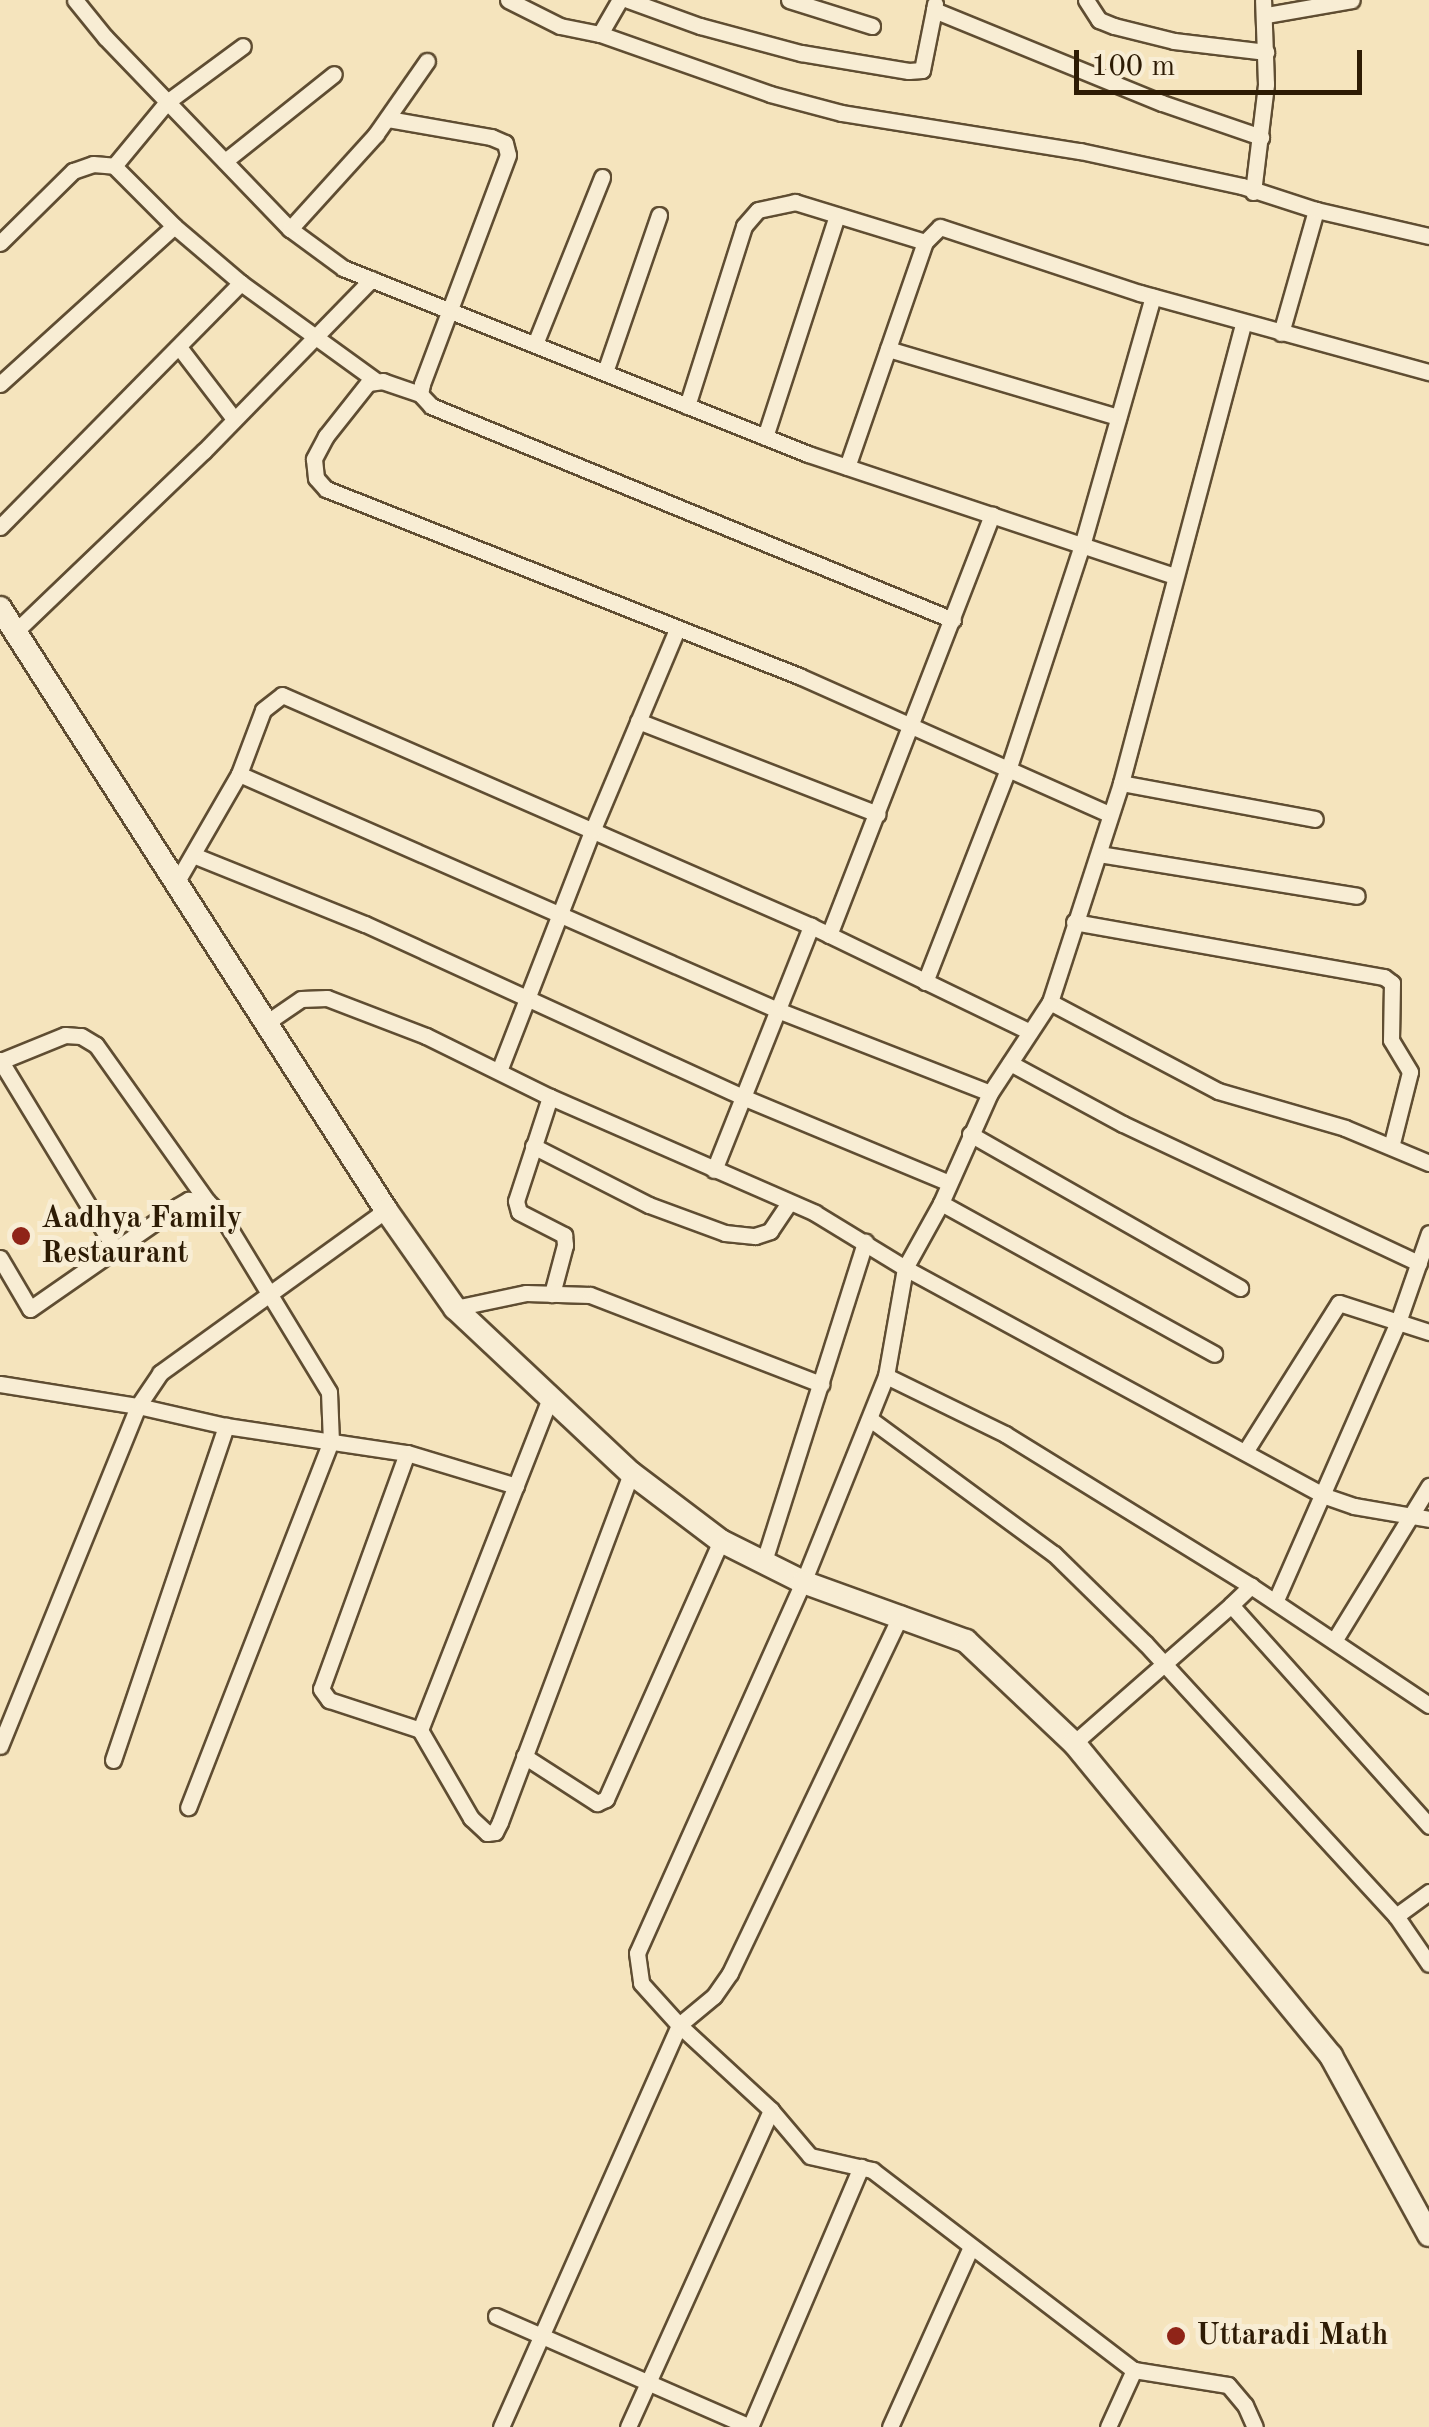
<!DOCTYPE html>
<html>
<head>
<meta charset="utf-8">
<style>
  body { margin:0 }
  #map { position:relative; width:1429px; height:2427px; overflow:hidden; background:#f5e4bd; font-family:"Old Standard TT",serif }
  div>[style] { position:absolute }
  .roads { filter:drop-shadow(2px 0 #5f4d32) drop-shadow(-2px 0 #5f4d32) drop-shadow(0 2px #5f4d32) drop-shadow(0 -2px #5f4d32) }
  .minor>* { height:15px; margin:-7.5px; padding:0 7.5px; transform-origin:7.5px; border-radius:7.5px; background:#f8edd4 }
  .secondary>* { height:22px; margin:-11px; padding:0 11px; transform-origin:11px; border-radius:11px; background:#f8edd4 }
  .dots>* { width:28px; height:28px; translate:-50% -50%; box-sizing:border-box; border:5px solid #f8edd4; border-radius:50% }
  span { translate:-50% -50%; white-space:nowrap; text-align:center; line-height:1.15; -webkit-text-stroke:10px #f8edd4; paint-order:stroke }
  .poi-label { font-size:30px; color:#2d1b04; font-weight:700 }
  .left { translate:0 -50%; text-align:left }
  .scale { position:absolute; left:1074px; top:50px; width:288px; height:45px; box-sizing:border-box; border:5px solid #2d1b04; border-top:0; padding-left:12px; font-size:30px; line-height:35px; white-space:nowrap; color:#2d1b04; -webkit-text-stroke:8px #f8edd4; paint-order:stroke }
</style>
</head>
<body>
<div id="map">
  <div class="roads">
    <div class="minor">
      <div style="left:75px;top:0;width:48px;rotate:51deg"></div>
      <div style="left:105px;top:37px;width:267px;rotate:46.1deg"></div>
      <div style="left:290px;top:229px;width:66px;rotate:36.3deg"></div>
      <div style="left:343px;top:268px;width:501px;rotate:21.8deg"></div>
      <div style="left:808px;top:454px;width:387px;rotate:18.4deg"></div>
      <div style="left:508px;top:0;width:58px;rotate:26.6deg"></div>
      <div style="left:560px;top:26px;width:41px;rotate:11.3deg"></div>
      <div style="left:600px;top:34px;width:180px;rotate:19.4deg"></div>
      <div style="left:770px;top:94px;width:74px;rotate:14.8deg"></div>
      <div style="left:842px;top:113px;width:241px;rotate:9.1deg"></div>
      <div style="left:1080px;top:151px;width:166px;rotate:12.2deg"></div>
      <div style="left:1242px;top:186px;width:78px;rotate:18deg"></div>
      <div style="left:628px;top:0;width:77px;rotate:19.9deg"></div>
      <div style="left:700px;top:26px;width:105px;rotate:15deg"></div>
      <div style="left:801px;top:53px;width:109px;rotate:9.5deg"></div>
      <div style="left:909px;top:71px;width:13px;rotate:-4deg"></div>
      <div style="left:922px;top:70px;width:61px;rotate:-78.7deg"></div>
      <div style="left:789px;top:0;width:87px;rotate:17.4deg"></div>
      <div style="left:1086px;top:0;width:24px;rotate:57deg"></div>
      <div style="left:1099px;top:20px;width:16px;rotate:22deg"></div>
      <div style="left:1114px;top:26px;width:62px;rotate:14deg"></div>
      <div style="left:1174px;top:41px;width:93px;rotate:6.8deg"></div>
      <div style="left:935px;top:4px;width:6px;rotate:99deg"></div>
      <div style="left:934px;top:10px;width:246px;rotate:22.2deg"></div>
      <div style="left:1162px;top:103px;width:105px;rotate:19deg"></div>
      <div style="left:1266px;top:15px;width:87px;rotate:-9.9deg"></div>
      <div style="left:600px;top:34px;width:39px;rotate:-60deg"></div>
      <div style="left:388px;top:119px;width:105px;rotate:9.9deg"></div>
      <div style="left:491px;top:137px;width:15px;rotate:23deg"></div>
      <div style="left:505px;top:143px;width:12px;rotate:76deg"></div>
      <div style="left:508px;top:155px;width:245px;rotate:110.6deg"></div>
      <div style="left:422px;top:384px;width:10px;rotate:101deg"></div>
      <div style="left:420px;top:394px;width:16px;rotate:47deg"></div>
      <div style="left:431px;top:406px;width:564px;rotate:22.29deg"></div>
      <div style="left:225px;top:161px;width:139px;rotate:-38.6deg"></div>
      <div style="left:114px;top:166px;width:83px;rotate:-50.4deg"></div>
      <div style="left:167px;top:102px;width:94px;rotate:-36.4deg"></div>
      <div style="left:1253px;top:192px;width:109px;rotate:-83.1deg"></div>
      <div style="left:1266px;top:84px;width:84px;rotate:-92deg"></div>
      <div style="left:290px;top:229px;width:128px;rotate:-47.8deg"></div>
      <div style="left:376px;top:134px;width:89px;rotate:-55.1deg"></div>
      <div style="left:0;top:243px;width:103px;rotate:-44.6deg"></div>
      <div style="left:73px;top:171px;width:21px;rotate:-19deg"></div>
      <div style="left:93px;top:164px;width:21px;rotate:5deg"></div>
      <div style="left:114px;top:166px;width:85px;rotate:45deg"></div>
      <div style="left:174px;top:226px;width:88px;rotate:40.4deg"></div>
      <div style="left:241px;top:283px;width:165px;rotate:35.9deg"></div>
      <div style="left:1281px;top:333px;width:128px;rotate:-74.1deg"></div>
      <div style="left:1316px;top:210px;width:116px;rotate:13deg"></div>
      <div style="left:535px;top:344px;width:180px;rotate:-68.1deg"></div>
      <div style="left:179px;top:347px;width:91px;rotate:52.6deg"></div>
      <div style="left:888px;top:349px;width:240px;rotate:16.5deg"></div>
      <div style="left:605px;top:372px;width:166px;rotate:-71deg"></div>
      <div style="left:0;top:384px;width:235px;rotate:-42.2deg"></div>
      <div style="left:420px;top:394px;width:39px;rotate:-161deg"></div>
      <div style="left:383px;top:381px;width:15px;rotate:172deg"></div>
      <div style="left:368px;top:383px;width:68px;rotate:128.4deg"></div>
      <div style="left:326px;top:436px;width:26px;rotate:118deg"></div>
      <div style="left:314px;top:459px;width:19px;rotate:84deg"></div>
      <div style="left:316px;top:478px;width:15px;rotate:48deg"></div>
      <div style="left:326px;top:489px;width:509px;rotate:21.57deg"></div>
      <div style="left:799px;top:676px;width:339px;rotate:24deg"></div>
      <div style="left:687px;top:406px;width:189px;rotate:-72.4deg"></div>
      <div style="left:744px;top:226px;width:21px;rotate:-49deg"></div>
      <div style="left:758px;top:210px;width:38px;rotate:-12deg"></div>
      <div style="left:795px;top:202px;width:136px;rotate:17.1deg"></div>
      <div style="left:765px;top:437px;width:233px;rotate:-72deg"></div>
      <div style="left:847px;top:467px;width:238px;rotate:-70.9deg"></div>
      <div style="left:925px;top:242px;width:21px;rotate:-45deg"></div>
      <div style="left:940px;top:227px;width:211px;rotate:18.3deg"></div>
      <div style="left:1140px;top:293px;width:300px;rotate:15.3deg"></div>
      <div style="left:0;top:527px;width:343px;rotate:-45.4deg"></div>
      <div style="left:16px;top:631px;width:260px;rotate:-43.8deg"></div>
      <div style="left:204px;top:451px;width:240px;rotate:-45.7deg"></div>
      <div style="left:638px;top:721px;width:257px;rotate:21.2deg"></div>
      <div style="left:239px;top:774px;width:591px;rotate:23.66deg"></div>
      <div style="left:780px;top:1011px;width:225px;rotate:21.3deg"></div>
      <div style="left:1121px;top:783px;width:197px;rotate:10.5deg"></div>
      <div style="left:1099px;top:854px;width:261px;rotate:9.2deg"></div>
      <div style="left:193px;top:855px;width:185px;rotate:21.9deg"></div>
      <div style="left:365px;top:924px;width:418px;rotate:24.6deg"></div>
      <div style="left:745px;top:1098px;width:221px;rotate:22.6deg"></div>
      <div style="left:176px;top:883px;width:126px;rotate:-60deg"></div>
      <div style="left:239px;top:774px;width:68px;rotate:-69.4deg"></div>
      <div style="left:263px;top:710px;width:24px;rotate:-38deg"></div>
      <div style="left:282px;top:695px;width:577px;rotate:23.59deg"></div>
      <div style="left:811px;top:926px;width:243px;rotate:25.8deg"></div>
      <div style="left:1074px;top:922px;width:315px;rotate:10.1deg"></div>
      <div style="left:1384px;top:977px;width:10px;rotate:37deg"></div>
      <div style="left:1392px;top:983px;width:57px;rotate:91deg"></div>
      <div style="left:1391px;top:1040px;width:37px;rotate:59deg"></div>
      <div style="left:1410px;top:1072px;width:77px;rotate:104.2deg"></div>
      <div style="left:829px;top:935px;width:451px;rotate:-68.8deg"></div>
      <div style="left:925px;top:982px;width:231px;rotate:-68.7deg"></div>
      <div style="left:1009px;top:767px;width:237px;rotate:-71.8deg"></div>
      <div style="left:1083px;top:542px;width:255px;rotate:-74.1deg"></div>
      <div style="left:1050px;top:1002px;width:190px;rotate:27.9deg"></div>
      <div style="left:1218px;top:1091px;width:132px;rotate:16.2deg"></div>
      <div style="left:1345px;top:1128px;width:91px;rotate:22.6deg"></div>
      <div style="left:266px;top:1023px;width:42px;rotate:-34.4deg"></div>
      <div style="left:301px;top:999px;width:26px;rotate:-2deg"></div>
      <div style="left:327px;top:998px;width:106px;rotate:21deg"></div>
      <div style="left:426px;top:1036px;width:138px;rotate:26.2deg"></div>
      <div style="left:550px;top:1097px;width:289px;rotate:23.6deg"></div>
      <div style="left:815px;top:1213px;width:105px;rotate:31.4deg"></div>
      <div style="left:905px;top:1268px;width:478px;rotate:28.5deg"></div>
      <div style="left:1325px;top:1496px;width:31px;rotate:19deg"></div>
      <div style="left:1354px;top:1506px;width:76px;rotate:9.8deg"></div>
      <div style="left:0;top:1060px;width:221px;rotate:58.7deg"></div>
      <div style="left:1px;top:1061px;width:69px;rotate:-22.1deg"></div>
      <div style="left:65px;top:1035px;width:16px;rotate:4deg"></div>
      <div style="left:81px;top:1036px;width:17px;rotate:31deg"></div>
      <div style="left:96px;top:1045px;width:191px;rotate:54.6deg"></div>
      <div style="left:1010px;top:1063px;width:128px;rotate:28.4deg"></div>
      <div style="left:1123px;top:1124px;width:327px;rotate:25.2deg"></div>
      <div style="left:499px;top:1071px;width:260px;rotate:-68.8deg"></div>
      <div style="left:593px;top:829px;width:217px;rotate:-67.2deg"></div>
      <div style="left:550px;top:1097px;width:109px;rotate:108.1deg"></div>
      <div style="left:516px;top:1201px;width:11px;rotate:75deg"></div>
      <div style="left:519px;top:1212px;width:51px;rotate:27.1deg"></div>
      <div style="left:564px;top:1235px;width:10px;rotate:84deg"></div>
      <div style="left:565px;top:1245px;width:51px;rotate:104.9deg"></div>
      <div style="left:970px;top:1134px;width:311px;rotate:29.7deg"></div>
      <div style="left:533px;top:1146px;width:130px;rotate:27deg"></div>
      <div style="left:649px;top:1205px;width:81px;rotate:20.2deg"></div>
      <div style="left:725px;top:1233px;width:30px;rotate:6deg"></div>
      <div style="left:755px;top:1236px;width:16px;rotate:-18deg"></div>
      <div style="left:770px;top:1231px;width:34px;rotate:-56deg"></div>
      <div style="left:714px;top:1170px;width:263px;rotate:-68.3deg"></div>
      <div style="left:941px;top:1203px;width:312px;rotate:28.9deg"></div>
      <div style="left:0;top:1258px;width:59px;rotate:59.5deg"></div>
      <div style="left:30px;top:1309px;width:180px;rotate:-34.8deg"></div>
      <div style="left:178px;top:1206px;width:12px;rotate:-31deg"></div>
      <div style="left:188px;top:1200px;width:19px;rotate:3deg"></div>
      <div style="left:207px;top:1201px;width:21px;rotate:45deg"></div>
      <div style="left:222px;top:1216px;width:206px;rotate:58.7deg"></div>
      <div style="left:329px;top:1392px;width:49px;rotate:87.7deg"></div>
      <div style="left:331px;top:1441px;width:393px;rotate:111.3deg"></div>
      <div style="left:455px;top:1308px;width:73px;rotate:-11.9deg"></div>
      <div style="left:526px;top:1293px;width:64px;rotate:1.8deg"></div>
      <div style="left:590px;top:1295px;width:248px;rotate:21.1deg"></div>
      <div style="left:886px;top:1376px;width:110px;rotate:-80deg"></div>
      <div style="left:905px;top:1268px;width:74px;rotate:-61deg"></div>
      <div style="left:941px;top:1203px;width:120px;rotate:-66deg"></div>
      <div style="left:990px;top:1093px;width:109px;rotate:-56.6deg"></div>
      <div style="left:1050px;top:1002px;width:230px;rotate:-72deg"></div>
      <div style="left:1121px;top:783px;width:475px;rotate:-75.1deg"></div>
      <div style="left:0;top:1384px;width:140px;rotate:9.1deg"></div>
      <div style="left:138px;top:1406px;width:90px;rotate:12.8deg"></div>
      <div style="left:226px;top:1426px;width:183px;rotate:8.5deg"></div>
      <div style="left:407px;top:1453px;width:114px;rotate:16.8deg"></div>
      <div style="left:870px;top:1419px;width:228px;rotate:36.3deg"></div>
      <div style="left:1054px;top:1554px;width:127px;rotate:44.4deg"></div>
      <div style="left:1145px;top:1643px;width:371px;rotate:47.4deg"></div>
      <div style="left:1245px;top:1452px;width:176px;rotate:-57.8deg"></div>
      <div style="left:1339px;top:1303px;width:95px;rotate:17.9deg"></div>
      <div style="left:407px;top:1453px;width:251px;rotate:110deg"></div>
      <div style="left:321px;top:1689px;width:14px;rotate:54deg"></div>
      <div style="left:329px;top:1700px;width:96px;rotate:18.2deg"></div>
      <div style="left:420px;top:1730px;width:102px;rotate:59.9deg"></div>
      <div style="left:471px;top:1818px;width:22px;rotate:43deg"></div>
      <div style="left:487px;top:1833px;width:8px;rotate:-7deg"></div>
      <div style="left:495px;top:1832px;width:11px;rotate:-63deg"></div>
      <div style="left:500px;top:1822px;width:373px;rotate:-69.4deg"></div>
      <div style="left:764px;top:1561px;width:335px;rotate:-72.4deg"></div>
      <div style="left:1251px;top:1586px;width:289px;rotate:-148.3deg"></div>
      <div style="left:1005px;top:1434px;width:132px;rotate:-154deg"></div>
      <div style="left:886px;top:1376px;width:222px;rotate:111.9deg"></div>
      <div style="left:803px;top:1582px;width:406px;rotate:114.1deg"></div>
      <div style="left:637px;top:1953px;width:30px;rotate:82deg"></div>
      <div style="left:641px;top:1983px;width:57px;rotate:47.9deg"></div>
      <div style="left:679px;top:2025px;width:125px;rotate:42.7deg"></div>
      <div style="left:771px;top:2110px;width:60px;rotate:49.7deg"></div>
      <div style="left:810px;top:2156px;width:64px;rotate:12.7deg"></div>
      <div style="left:872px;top:2170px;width:330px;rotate:37.4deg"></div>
      <div style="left:1134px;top:2370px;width:95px;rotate:9.1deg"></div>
      <div style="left:1228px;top:2385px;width:26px;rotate:50deg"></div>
      <div style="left:1245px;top:2405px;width:24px;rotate:66deg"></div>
      <div style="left:1276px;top:1600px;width:304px;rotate:-66.3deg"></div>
      <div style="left:1398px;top:1322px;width:94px;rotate:-70.8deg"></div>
      <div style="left:1231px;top:1605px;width:28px;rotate:-44deg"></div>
      <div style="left:1251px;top:1586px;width:214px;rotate:33.8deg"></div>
      <div style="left:1334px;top:1641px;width:182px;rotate:-58.5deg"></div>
      <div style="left:420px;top:1730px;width:356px;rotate:-68.6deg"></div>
      <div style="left:1074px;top:1743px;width:209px;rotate:-41.3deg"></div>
      <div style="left:1231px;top:1605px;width:297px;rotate:48.1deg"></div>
      <div style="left:0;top:1746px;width:367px;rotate:-67.9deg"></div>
      <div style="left:138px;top:1406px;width:40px;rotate:-56deg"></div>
      <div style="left:160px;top:1373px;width:279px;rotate:-35.8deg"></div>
      <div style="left:524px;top:1756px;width:87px;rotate:32.8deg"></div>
      <div style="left:597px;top:1803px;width:10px;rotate:-24deg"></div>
      <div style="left:606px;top:1799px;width:282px;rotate:-66deg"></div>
      <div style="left:113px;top:1760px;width:353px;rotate:-71.3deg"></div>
      <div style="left:1429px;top:1892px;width:41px;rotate:144deg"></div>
      <div style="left:1396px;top:1916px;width:58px;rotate:55.5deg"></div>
      <div style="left:496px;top:2316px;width:277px;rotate:23.6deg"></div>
      <div style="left:501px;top:2427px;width:440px;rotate:-66.1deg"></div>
      <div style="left:679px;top:2025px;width:45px;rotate:-39.6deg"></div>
      <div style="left:714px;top:1996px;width:28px;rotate:-55deg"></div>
      <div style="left:730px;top:1973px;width:398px;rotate:-64.5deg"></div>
      <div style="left:628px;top:2427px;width:348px;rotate:-65.7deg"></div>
      <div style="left:750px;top:2427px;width:283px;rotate:-66.9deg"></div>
      <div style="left:890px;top:2427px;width:197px;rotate:-65.8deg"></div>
      <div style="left:1108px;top:2427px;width:63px;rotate:-65.5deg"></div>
    </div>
    <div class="secondary">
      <div style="left:0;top:608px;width:715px;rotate:57.33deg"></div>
      <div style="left:386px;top:1210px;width:120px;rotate:54.9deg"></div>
      <div style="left:455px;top:1308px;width:241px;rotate:43.2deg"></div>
      <div style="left:631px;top:1473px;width:113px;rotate:37.1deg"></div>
      <div style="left:721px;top:1541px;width:92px;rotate:26.6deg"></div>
      <div style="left:803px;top:1582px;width:173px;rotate:19.9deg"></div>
      <div style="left:966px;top:1641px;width:149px;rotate:43.4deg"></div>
      <div style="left:1074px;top:1743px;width:405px;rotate:50.6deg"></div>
      <div style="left:1331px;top:2056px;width:204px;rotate:61.3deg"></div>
    </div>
  </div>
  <div class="dots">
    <div style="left:21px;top:1236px;background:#8f2418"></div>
    <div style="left:1176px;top:2336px;background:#8f2418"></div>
  </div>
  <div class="poi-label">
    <span class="left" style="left:41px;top:1236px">Aadhya Family<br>Restaurant</span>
    <span class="left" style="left:1196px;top:2336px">Uttaradi Math</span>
  </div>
  <div class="scale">100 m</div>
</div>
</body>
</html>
